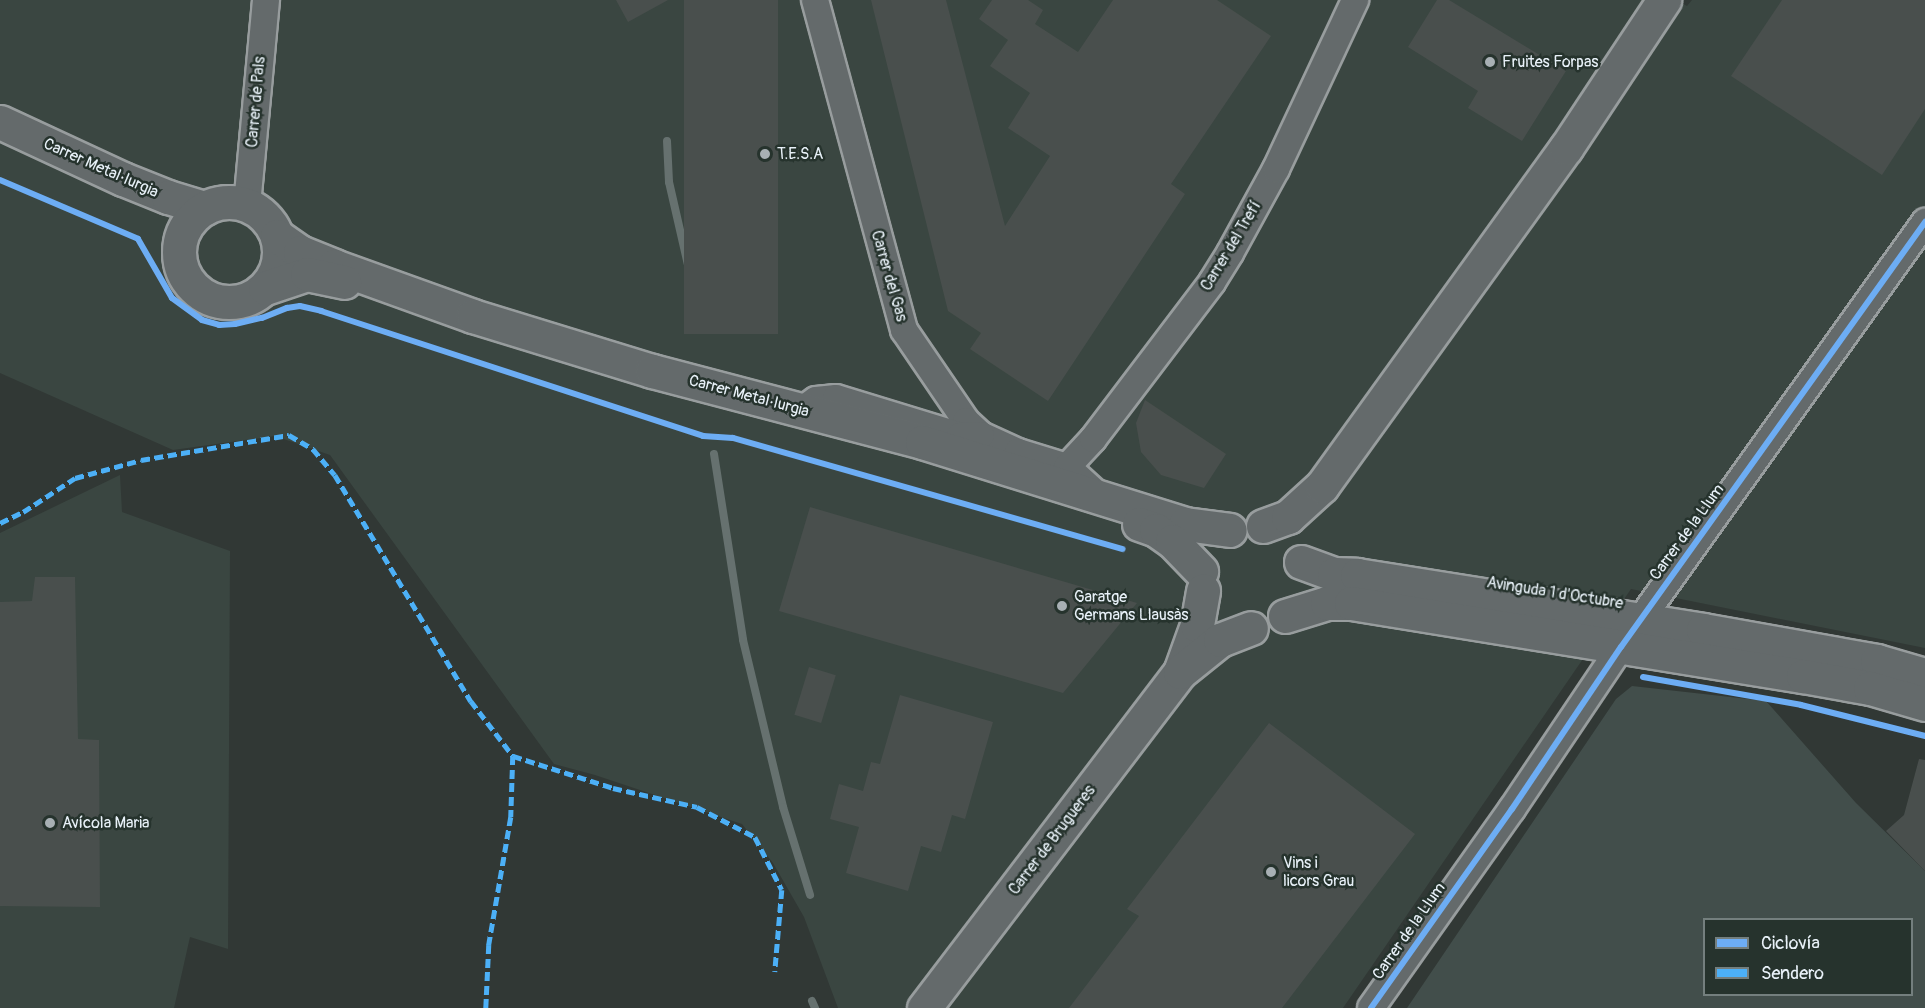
<!DOCTYPE html>
<html>
<head>
<meta charset="utf-8">
<style>
  body { margin:0 }
  #map { position:relative; width:1925px; height:1008px; overflow:hidden; background:#313835; font-family:Pangolin,sans-serif }
  div>[style] { position:absolute }
  .built>* { inset:0; background:#3a4641 }
  .green>* { inset:0; background:#424e4b }
  .stream>* { height:8px; margin:-4px; padding:0 4px; transform-origin:4px; border-radius:4px; background:#66716f }
  .building>* { inset:0; background:#494f4d; transform-origin:0 0 }
  .roads { filter:drop-shadow(2px 0 #989d9e) drop-shadow(-2px 0 #989d9e) drop-shadow(0 2px #989d9e) drop-shadow(0 -2px #989d9e) }
  .street>* { height:26px; margin:-13px; padding:0 13px; transform-origin:13px; border-radius:13px; background:#646a6b }
  .secondary>* { height:33px; margin:-16.5px; padding:0 16.5px; transform-origin:16.5px; border-radius:16.5px; background:#646a6b }
  .secondary>.ring { margin:-16.5px; padding:0; box-sizing:content-box; background:none; border:33px solid #646a6b; border-radius:50% }
  .quiet>* { height:4.5px; margin-top:-2.25px; transform-origin:0; background:repeating-linear-gradient(90deg,#4cb0f7 0 9px,transparent 0 13.5px) }
  .cycleway>* { height:6px; margin:-3px; padding:0 3px; transform-origin:3px; border-radius:3px; background:#6dadf4 }
  .dots>* { width:16px; height:16px; translate:-50% -50%; box-sizing:border-box; border:3px solid #26332d; border-radius:50% }
  span { translate:-50% -50%; white-space:nowrap; text-align:center; line-height:1.15; -webkit-text-stroke:5px #26332d; paint-order:stroke }
  .poi-label { font-size:16px; color:#e8f1f8 }
  .left { translate:0 -50%; text-align:left }
  .street-label { font-size:16px; color:#e8f1f8 }
  .legend { position:absolute; left:1703px; top:918px; width:210px; height:78px; box-sizing:border-box; background:#26332d; border:2px solid #747f7e; margin:0; padding:8px 10px; list-style:none; font-size:18px; color:#e8f1f8 }
  .legend li { display:flex; align-items:center; gap:12px; height:30px }
  .legend b { width:30px; border:2px solid #747f7e }
</style>
</head>
<body>
<div id="map">
  <div class="built">
    <div style="clip-path:polygon(0 0,1676px 0,1687px 6px,1692px 0,1925px 0,1925px 648px,1631px 589px,1343px 1008px,838px 1008px,804px 917px,773px 863px,742px 824px,595px 775px,554px 764px,330px 455px,275px 436px,173px 450px,0 373px)"></div>
    <div style="clip-path:polygon(120px 475px,122px 512px,230px 551px,228px 949px,190px 937px,174px 1008px,0 1008px,0 533px)"></div>
  </div>
  <div class="green">
    <div style="clip-path:polygon(evenodd,1632px 686px,1766px 701px,1856px 803px,1925px 871px,1925px 1008px,1407px 1008px,1616px 699px,1632px 686px,1704px 920px,1912px 920px,1912px 994px,1704px 994px,1704px 920px)"></div>
  </div>
  <div class="stream">
    <div style="left:667px;top:141px;width:41px;rotate:87.2deg"></div>
    <div style="left:669px;top:182px;width:85px;rotate:77.1deg"></div>
    <div style="left:688px;top:265px;width:65px;rotate:83deg"></div>
    <div style="left:714px;top:454px;width:188px;rotate:81.1deg"></div>
    <div style="left:743px;top:640px;width:172px;rotate:76.5deg"></div>
    <div style="left:783px;top:807px;width:92px;rotate:72.9deg"></div>
    <div style="left:812px;top:1001px;width:8px;rotate:67deg"></div>
  </div>
  <div class="building">
    <div style="clip-path:polygon(616px 0,668px 0,628px 22px)"></div>
    <div style="left:684px;top:0;width:94px;height:334px"></div>
    <div style="clip-path:polygon(871px 0,946px 0,1005px 226px,1050px 156px,1008px 128px,1030px 93px,990px 66px,1008px 40px,979px 19px,992px 0,1028px 0,1043px 10px,1035px 24px,1078px 52px,1113px 0,1217px 0,1271px 36px,1171px 184px,1185px 194px,1048px 401px,970px 349px,981px 333px,948px 311px)"></div>
    <div style="clip-path:polygon(1437px 0,1449px 0,1566px 71px,1522px 141px,1468px 108px,1478px 91px,1408px 47px)"></div>
    <div style="clip-path:polygon(1782px 0,1925px 0,1925px 109px,1882px 175px,1731px 76px)"></div>
    <div style="clip-path:polygon(1145px 400px,1226px 454px,1204px 488px,1161px 475px,1141px 452px,1136px 423px)"></div>
    <div style="clip-path:polygon(810px 507px,1137px 603px,1063px 693px,779px 611px)"></div>
    <div style="clip-path:polygon(35px 577px,75px 577px,78px 739px,99px 740px,100px 907px,0 906px,0 602px,32px 601px)"></div>
    <div style="left:809px;top:667px;width:28px;height:50px;rotate:17deg"></div>
    <div style="clip-path:polygon(900px 695px,993px 722px,965px 819px,952px 815px,941px 852px,921px 846px,908px 891px,846px 873px,859px 827px,830px 819px,839px 784px,863px 791px,871px 762px,880px 764px)"></div>
    <div style="clip-path:polygon(1269px 723px,1415px 834px,1282px 1008px,1069px 1008px,1139px 916px,1127px 909px)"></div>
    <div style="clip-path:polygon(1919px 759px,1925px 760px,1925px 871px,1886px 831px,1904px 815px)"></div>
  </div>
  <div class="roads">
    <div class="street">
      <div style="left:815px;top:0;width:342px;rotate:74.9deg"></div>
      <div style="left:904px;top:330px;width:110px;rotate:55.7deg"></div>
      <div style="left:966px;top:421px;width:21px;rotate:43deg"></div>
      <div style="left:981px;top:435px;width:41px;rotate:24.7deg"></div>
      <div style="left:1018px;top:452px;width:51px;rotate:17deg"></div>
      <div style="left:1067px;top:467px;width:43px;rotate:42.2deg"></div>
      <div style="left:247px;top:205px;width:206px;rotate:-84.7deg"></div>
      <div style="left:802px;top:410px;width:17px;rotate:-36deg"></div>
      <div style="left:816px;top:400px;width:20px;rotate:-6deg"></div>
      <div style="left:836px;top:398px;width:130px;rotate:17deg"></div>
      <div style="left:960px;top:436px;width:21px;rotate:-3deg"></div>
      <div style="left:1067px;top:467px;width:38px;rotate:-47deg"></div>
      <div style="left:1093px;top:439px;width:197px;rotate:-52.8deg"></div>
      <div style="left:1212px;top:282px;width:34px;rotate:-58deg"></div>
      <div style="left:1230px;top:253px;width:96px;rotate:-61.3deg"></div>
      <div style="left:1276px;top:169px;width:187px;rotate:-64.9deg"></div>
      <div style="left:1371px;top:1008px;width:244px;rotate:-54.7deg"></div>
      <div style="left:1512px;top:809px;width:195px;rotate:-56.1deg"></div>
      <div style="left:1621px;top:647px;width:523px;rotate:-54.42deg"></div>
    </div>
    <div class="secondary">
      <div style="left:0;top:122px;width:136px;rotate:24.9deg"></div>
      <div style="left:123px;top:179px;width:48px;rotate:21.8deg"></div>
      <div style="left:168px;top:197px;width:38px;rotate:17deg"></div>
      <div class="ring" style="left:179px;top:202px;width:67px;height:67px"></div>
      <div style="left:277px;top:236px;width:28px;rotate:35deg"></div>
      <div style="left:300px;top:252px;width:37px;rotate:22deg"></div>
      <div style="left:334px;top:266px;width:148px;rotate:19.8deg"></div>
      <div style="left:473px;top:316px;width:187px;rotate:17.1deg"></div>
      <div style="left:652px;top:371px;width:279px;rotate:14.7deg"></div>
      <div style="left:922px;top:442px;width:275px;rotate:17.3deg"></div>
      <div style="left:1185px;top:524px;width:45px;rotate:7.6deg"></div>
      <div style="left:265px;top:288px;width:44px;rotate:-18.4deg"></div>
      <div style="left:307px;top:274px;width:38px;rotate:12deg"></div>
      <div style="left:1139px;top:524px;width:18px;rotate:19deg"></div>
      <div style="left:1156px;top:530px;width:19px;rotate:35deg"></div>
      <div style="left:1172px;top:541px;width:42px;rotate:46deg"></div>
      <div style="left:1263px;top:526px;width:27px;rotate:-20deg"></div>
      <div style="left:1288px;top:517px;width:46px;rotate:-42.4deg"></div>
      <div style="left:1322px;top:486px;width:417px;rotate:-54.2deg"></div>
      <div style="left:1566px;top:148px;width:178px;rotate:-56.5deg"></div>
      <div style="left:1301px;top:562px;width:35px;rotate:20deg"></div>
      <div style="left:1334px;top:574px;width:23px;rotate:2deg"></div>
      <div style="left:1357px;top:575px;width:350px;rotate:9deg"></div>
      <div style="left:1703px;top:630px;width:177px;rotate:10.1deg"></div>
      <div style="left:1877px;top:661px;width:50px;rotate:16.3deg"></div>
      <div style="left:1285px;top:616px;width:44px;rotate:-17.2deg"></div>
      <div style="left:1327px;top:603px;width:24px"></div>
      <div style="left:1351px;top:603px;width:458px;rotate:9.2deg"></div>
      <div style="left:1803px;top:676px;width:68px;rotate:10.2deg"></div>
      <div style="left:1870px;top:688px;width:57px;rotate:16.2deg"></div>
      <div style="left:1180px;top:672px;width:50px;rotate:-70.1deg"></div>
      <div style="left:1197px;top:625px;width:35px;rotate:-80deg"></div>
      <div style="left:924px;top:1008px;width:422px;rotate:-52.7deg"></div>
      <div style="left:1180px;top:672px;width:51px;rotate:-38.7deg"></div>
      <div style="left:1220px;top:640px;width:33px;rotate:-21deg"></div>
    </div>
  </div>
  <div class="quiet">
    <div style="left:0;top:523px;width:25px;rotate:-26deg"></div>
    <div style="left:23px;top:512px;width:62px;rotate:-33.2deg"></div>
    <div style="left:75px;top:478px;width:68px;rotate:-15.3deg"></div>
    <div style="left:141px;top:460px;width:150px;rotate:-9.6deg"></div>
    <div style="left:289px;top:435px;width:28px;rotate:30deg"></div>
    <div style="left:313px;top:449px;width:34px;rotate:50deg"></div>
    <div style="left:335px;top:475px;width:264px;rotate:59deg"></div>
    <div style="left:471px;top:701px;width:69px;rotate:52.6deg"></div>
    <div style="left:513px;top:756px;width:61px;rotate:91.9deg"></div>
    <div style="left:511px;top:817px;width:130px;rotate:99.8deg"></div>
    <div style="left:489px;top:945px;width:63px;rotate:92.7deg"></div>
    <div style="left:513px;top:756px;width:105px;rotate:17.7deg"></div>
    <div style="left:613px;top:788px;width:86px;rotate:12.7deg"></div>
    <div style="left:697px;top:807px;width:65px;rotate:27.3deg"></div>
    <div style="left:755px;top:837px;width:59px;rotate:63deg"></div>
    <div style="left:782px;top:890px;width:82px;rotate:94.9deg"></div>
  </div>
  <div class="cycleway">
    <div style="left:0;top:180px;width:150px;rotate:23.1deg"></div>
    <div style="left:138px;top:239px;width:68px;rotate:60deg"></div>
    <div style="left:172px;top:298px;width:37px;rotate:36deg"></div>
    <div style="left:202px;top:320px;width:18px;rotate:16deg"></div>
    <div style="left:219px;top:325px;width:16px;rotate:-4deg"></div>
    <div style="left:235px;top:324px;width:28px;rotate:-13deg"></div>
    <div style="left:262px;top:318px;width:27px;rotate:-22deg"></div>
    <div style="left:287px;top:308px;width:13px;rotate:-9deg"></div>
    <div style="left:300px;top:306px;width:22px;rotate:13deg"></div>
    <div style="left:321px;top:311px;width:402px;rotate:18.1deg"></div>
    <div style="left:703px;top:436px;width:30px;rotate:4deg"></div>
    <div style="left:733px;top:438px;width:405px;rotate:15.9deg"></div>
    <div style="left:1643px;top:677px;width:160px;rotate:10deg"></div>
    <div style="left:1801px;top:705px;width:128px;rotate:14deg"></div>
    <div style="left:1371px;top:1008px;width:244px;rotate:-54.7deg"></div>
    <div style="left:1512px;top:809px;width:195px;rotate:-56.1deg"></div>
    <div style="left:1621px;top:647px;width:523px;rotate:-54.42deg"></div>
  </div>
  <div class="dots">
    <div style="left:1490px;top:62px;background:#a8b0b4"></div>
    <div style="left:765px;top:154px;background:#a8b0b4"></div>
    <div style="left:1062px;top:606px;background:#a8b0b4"></div>
    <div style="left:50px;top:823px;background:#a8b0b4"></div>
    <div style="left:1271px;top:872px;background:#a8b0b4"></div>
  </div>
  <div class="poi-label">
    <span class="left" style="left:1502px;top:62px">Fruites Forpas</span>
    <span class="left" style="left:777px;top:154px">T.E.S.A</span>
    <span class="left" style="left:1074px;top:606px">Garatge<br>Germans Llausàs</span>
    <span class="left" style="left:62px;top:823px">Avícola Maria</span>
    <span class="left" style="left:1283px;top:872px">Vins i<br>licors Grau</span>
  </div>
  <div class="street-label">
    <span style="left:256px;top:102px;rotate:-85deg">Carrer de Pals</span>
    <span style="left:101px;top:168px;rotate:24deg">Carrer Metal·lurgia</span>
    <span style="left:1231px;top:246px;rotate:-59deg">Carrer del Trefí</span>
    <span style="left:889px;top:276px;rotate:74deg">Carrer del Gas</span>
    <span style="left:749px;top:396px;rotate:15deg">Carrer Metal·lurgia</span>
    <span style="left:1687px;top:532px;rotate:-54deg">Carrer de la Llum</span>
    <span style="left:1555px;top:593px;rotate:9deg">Avinguda 1 d'Octubre</span>
    <span style="left:1052px;top:840px;rotate:-53deg">Carrer de Brugueres</span>
    <span style="left:1409px;top:931px;rotate:-55deg">Carrer de la Llum</span>
  </div>
  <ul class="legend">
  <li><b style="height:8px;background:#6dadf4"></b>Ciclovía</li>
  <li><b style="height:8px;background:#4cb0f7"></b>Sendero</li>
  </ul>
</div>
</body>
</html>
